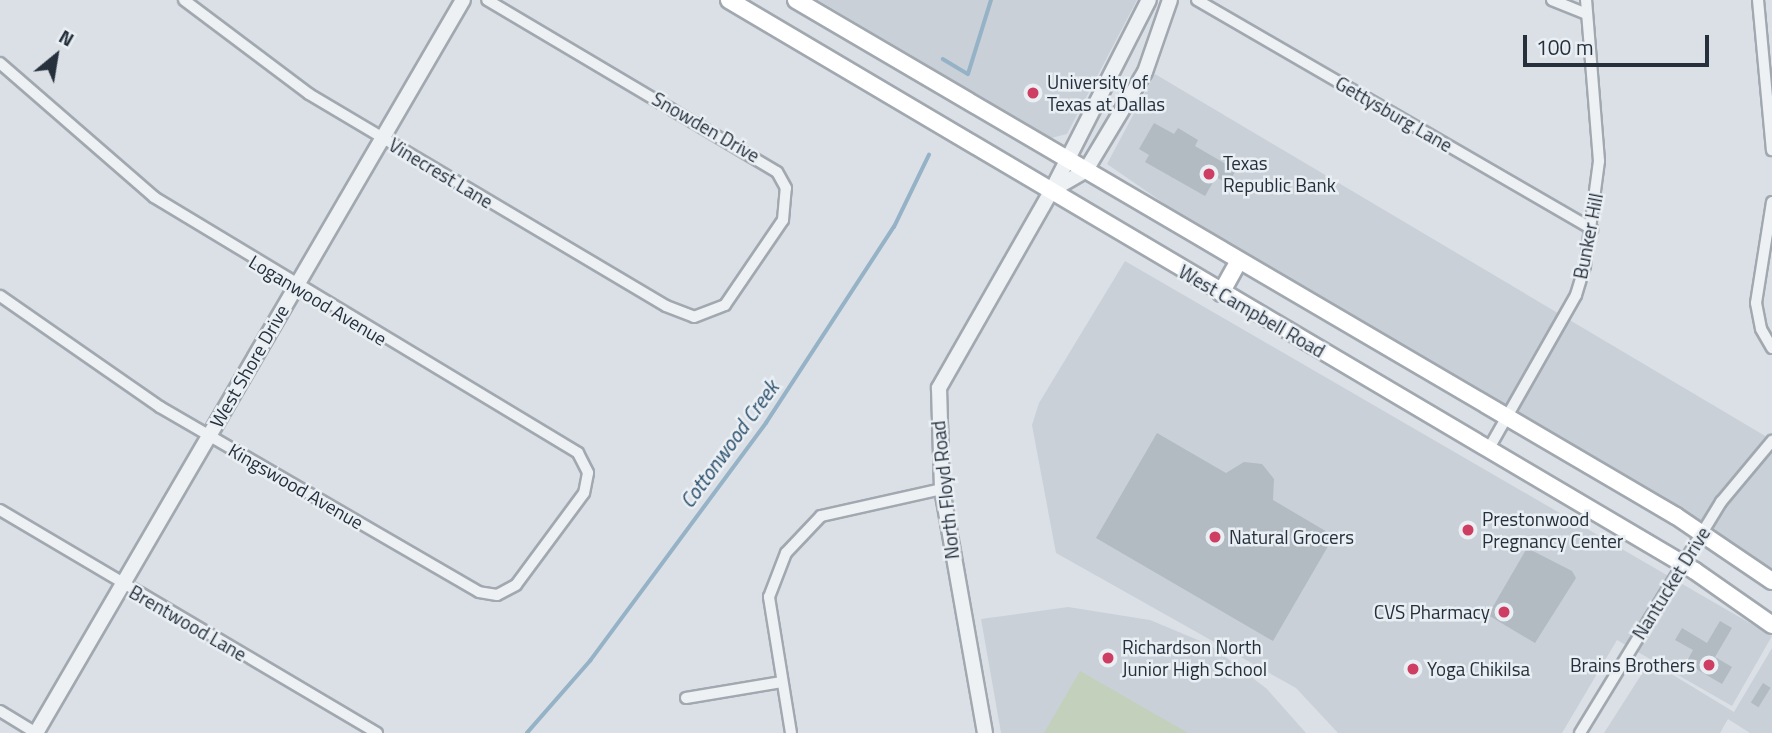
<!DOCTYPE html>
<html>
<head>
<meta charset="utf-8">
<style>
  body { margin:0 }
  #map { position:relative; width:1772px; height:733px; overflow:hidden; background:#dbe0e6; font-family:"Titillium Web",sans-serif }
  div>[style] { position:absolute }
  .built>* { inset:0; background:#c9d0d8 }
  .green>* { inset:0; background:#c3d0bc }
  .stream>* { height:3.5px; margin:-1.75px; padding:0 1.75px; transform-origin:1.75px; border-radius:1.75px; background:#95b2c7 }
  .building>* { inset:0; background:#b2bac2; transform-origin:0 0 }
  .roads { filter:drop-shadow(2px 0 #a1a8b0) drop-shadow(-2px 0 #a1a8b0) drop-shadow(0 2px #a1a8b0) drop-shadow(0 -2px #a1a8b0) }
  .minor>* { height:10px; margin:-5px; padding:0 5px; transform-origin:5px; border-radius:5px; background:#eef1f4 }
  .tertiary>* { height:14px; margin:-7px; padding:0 7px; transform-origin:7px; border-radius:7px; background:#eef1f4 }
  .secondary>* { height:16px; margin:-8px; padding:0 8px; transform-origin:8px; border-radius:8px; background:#fff }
  .dots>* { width:19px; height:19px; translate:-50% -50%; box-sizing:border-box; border:4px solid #eaeff4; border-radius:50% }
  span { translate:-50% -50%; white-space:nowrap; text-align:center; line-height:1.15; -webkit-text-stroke:5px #eaeff4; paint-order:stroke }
  .poi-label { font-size:19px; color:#25303c }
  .left { translate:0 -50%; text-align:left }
  .right { translate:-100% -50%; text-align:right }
  .street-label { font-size:19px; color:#25303c }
  .water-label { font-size:21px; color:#2f536f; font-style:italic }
  .north { position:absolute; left:21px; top:21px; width:70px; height:70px; -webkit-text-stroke:5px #eaeff4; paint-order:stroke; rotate:30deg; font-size:19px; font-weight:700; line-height:28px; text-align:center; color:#25303c }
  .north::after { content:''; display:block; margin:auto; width:24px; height:32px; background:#25303c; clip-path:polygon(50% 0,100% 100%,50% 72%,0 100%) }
  .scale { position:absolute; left:1523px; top:35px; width:186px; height:32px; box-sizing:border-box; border:4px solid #25303c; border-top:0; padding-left:9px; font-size:21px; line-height:24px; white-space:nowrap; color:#25303c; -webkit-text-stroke:5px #eaeff4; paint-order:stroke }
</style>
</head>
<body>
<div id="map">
  <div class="built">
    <div style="clip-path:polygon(818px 0,1137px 0,1067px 134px,1051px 138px)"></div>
    <div style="clip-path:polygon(1155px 74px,1772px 440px,1772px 568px,1194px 224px,1107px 164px)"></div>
    <div style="clip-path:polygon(1125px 261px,1772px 636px,1732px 706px,1617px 640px,1562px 733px,1338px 733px,1296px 688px,1056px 553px,1032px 425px,1039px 403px)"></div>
    <div style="clip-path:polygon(1068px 607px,1150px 620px,1210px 645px,1267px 689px,1306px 733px,1001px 733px,981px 619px)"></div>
    <div style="clip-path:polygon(1772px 648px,1772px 733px,1750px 733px,1728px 719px,1720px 733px,1604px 733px,1650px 661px,1734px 712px)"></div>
  </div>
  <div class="green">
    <div style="clip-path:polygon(1080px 671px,1188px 733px,1044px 733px)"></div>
  </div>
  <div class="stream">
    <div style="left:943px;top:59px;width:29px;rotate:31deg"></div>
    <div style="left:968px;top:74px;width:77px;rotate:-72.7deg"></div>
    <div style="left:527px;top:733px;width:96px;rotate:-48.8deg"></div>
    <div style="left:590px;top:661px;width:296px;rotate:-53.5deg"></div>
    <div style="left:766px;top:423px;width:234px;rotate:-56.9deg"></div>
    <div style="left:894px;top:227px;width:80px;rotate:-64.1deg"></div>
  </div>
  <div class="building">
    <div style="clip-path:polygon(1154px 123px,1174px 134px,1178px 128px,1198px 140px,1195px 146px,1236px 170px,1228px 184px,1216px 177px,1205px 196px,1145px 162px,1149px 155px,1139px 149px)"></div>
    <div style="clip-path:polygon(1157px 433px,1226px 473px,1244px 462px,1262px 464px,1274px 479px,1273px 500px,1334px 536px,1273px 641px,1096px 538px)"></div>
    <div style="clip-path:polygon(1527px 548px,1572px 571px,1576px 578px,1535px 643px,1488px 615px)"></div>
    <div style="clip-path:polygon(1720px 621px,1732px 628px,1715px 657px,1732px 667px,1722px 684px,1686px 663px,1693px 650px,1675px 640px,1682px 628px,1707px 643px)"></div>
    <div style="left:1763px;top:683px;width:9px;height:23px;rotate:32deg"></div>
  </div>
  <div class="roads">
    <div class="minor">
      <div style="left:184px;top:0;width:156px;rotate:36.9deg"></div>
      <div style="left:309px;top:94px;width:415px;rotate:30.7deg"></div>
      <div style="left:666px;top:306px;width:30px;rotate:21deg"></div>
      <div style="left:694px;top:317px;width:33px;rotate:-21deg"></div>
      <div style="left:725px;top:305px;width:103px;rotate:-55.7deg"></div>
      <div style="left:783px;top:220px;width:32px;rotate:-85deg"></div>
      <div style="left:786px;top:188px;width:18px;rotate:-119deg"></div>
      <div style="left:777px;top:172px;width:337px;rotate:-149.3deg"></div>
      <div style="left:1197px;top:0;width:457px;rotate:30.1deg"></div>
      <div style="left:1552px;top:0;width:37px;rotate:22deg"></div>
      <div style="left:1758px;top:0;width:151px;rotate:84.7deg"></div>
      <div style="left:0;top:63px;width:204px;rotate:41deg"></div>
      <div style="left:154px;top:197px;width:495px;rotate:31.1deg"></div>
      <div style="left:578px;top:453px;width:22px;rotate:63deg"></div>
      <div style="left:588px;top:473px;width:20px;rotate:101deg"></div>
      <div style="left:584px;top:493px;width:114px;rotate:126.5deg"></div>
      <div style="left:516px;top:585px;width:21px;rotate:152deg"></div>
      <div style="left:497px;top:595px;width:18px;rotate:-171deg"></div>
      <div style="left:479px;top:592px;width:369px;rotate:-149.9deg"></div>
      <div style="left:160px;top:407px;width:195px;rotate:-145.2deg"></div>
      <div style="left:1772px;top:202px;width:102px;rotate:99deg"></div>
      <div style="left:1756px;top:303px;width:26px;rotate:79deg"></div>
      <div style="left:1761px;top:329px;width:22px;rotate:60deg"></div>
      <div style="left:1488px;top:450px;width:178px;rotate:-60.4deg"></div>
      <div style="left:1576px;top:295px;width:30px;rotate:-73deg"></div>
      <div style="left:1585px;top:266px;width:106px;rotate:-82.4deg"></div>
      <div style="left:1599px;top:161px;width:162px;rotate:-94.6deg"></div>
      <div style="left:0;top:510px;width:438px;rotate:30.6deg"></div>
      <div style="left:686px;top:698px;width:97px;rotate:-9.5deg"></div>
      <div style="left:0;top:711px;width:42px;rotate:31.4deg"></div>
      <div style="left:791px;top:733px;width:138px;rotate:-99.2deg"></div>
      <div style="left:769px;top:597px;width:47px;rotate:-68.9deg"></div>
      <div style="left:786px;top:553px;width:51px;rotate:-46.6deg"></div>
      <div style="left:821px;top:516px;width:124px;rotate:-12.6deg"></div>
      <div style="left:1580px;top:733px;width:271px;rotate:-58.6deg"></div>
      <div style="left:1721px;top:502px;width:80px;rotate:-50.1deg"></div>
    </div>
    <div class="tertiary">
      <div style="left:1052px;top:190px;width:39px;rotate:-30deg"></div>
      <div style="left:1086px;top:170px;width:114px;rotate:-59deg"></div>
      <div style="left:1145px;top:72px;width:76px;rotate:-70.9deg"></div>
      <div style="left:36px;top:733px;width:848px;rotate:-59.78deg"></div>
      <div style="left:985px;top:733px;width:248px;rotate:-100deg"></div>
      <div style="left:942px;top:489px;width:101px;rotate:-91.7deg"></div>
      <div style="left:939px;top:388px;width:228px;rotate:-60.3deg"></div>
      <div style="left:1052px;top:190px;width:213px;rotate:-63deg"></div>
    </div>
    <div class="secondary">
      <div style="left:729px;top:0;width:1122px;rotate:30.59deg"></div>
      <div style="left:1695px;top:571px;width:94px;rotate:35deg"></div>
      <div style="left:796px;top:0;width:1020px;rotate:30.39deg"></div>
      <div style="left:1676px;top:516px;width:116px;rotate:34.1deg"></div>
      <div style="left:1221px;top:293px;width:37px;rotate:-61deg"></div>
    </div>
  </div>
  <div class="dots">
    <div style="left:1033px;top:93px;background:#ce3d62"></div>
    <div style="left:1209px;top:174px;background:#ce3d62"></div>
    <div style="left:1468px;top:530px;background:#ce3d62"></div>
    <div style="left:1215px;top:537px;background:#ce3d62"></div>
    <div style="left:1504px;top:612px;background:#ce3d62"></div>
    <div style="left:1108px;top:658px;background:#ce3d62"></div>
    <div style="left:1709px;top:665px;background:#ce3d62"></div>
    <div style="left:1413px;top:669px;background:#ce3d62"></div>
  </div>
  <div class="poi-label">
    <span class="left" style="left:1047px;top:93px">University of<br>Texas at Dallas</span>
    <span class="left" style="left:1223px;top:174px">Texas<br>Republic Bank</span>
    <span class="left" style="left:1482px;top:530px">Prestonwood<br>Pregnancy Center</span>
    <span class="left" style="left:1229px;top:537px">Natural Grocers</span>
    <span class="right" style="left:1490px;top:612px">CVS Pharmacy</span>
    <span class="left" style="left:1122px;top:658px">Richardson North<br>Junior High School</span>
    <span class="right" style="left:1695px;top:665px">Brains Brothers</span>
    <span class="left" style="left:1427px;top:669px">Yoga Chikilsa</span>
  </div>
  <div class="street-label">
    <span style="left:1394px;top:114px;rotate:30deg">Gettysburg Lane</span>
    <span style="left:706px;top:127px;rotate:30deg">Snowden Drive</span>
    <span style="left:441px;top:173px;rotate:31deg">Vinecrest Lane</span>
    <span style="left:1588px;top:236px;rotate:-79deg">Bunker Hill</span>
    <span style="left:318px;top:300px;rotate:31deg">Loganwood Avenue</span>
    <span style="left:1252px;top:311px;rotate:30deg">West Campbell Road</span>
    <span style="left:249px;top:366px;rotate:-60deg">West Shore Drive</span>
    <span style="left:296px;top:486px;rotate:30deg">Kingswood Avenue</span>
    <span style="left:945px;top:490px;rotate:-96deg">North Floyd Road</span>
    <span style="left:1671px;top:583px;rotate:-58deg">Nantucket Drive</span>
    <span style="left:188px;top:623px;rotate:30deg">Brentwood Lane</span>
  </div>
  <div class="water-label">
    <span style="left:729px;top:444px;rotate:-54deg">Cottonwood Creek</span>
  </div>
  <div class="north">N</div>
  <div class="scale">100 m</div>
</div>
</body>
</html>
